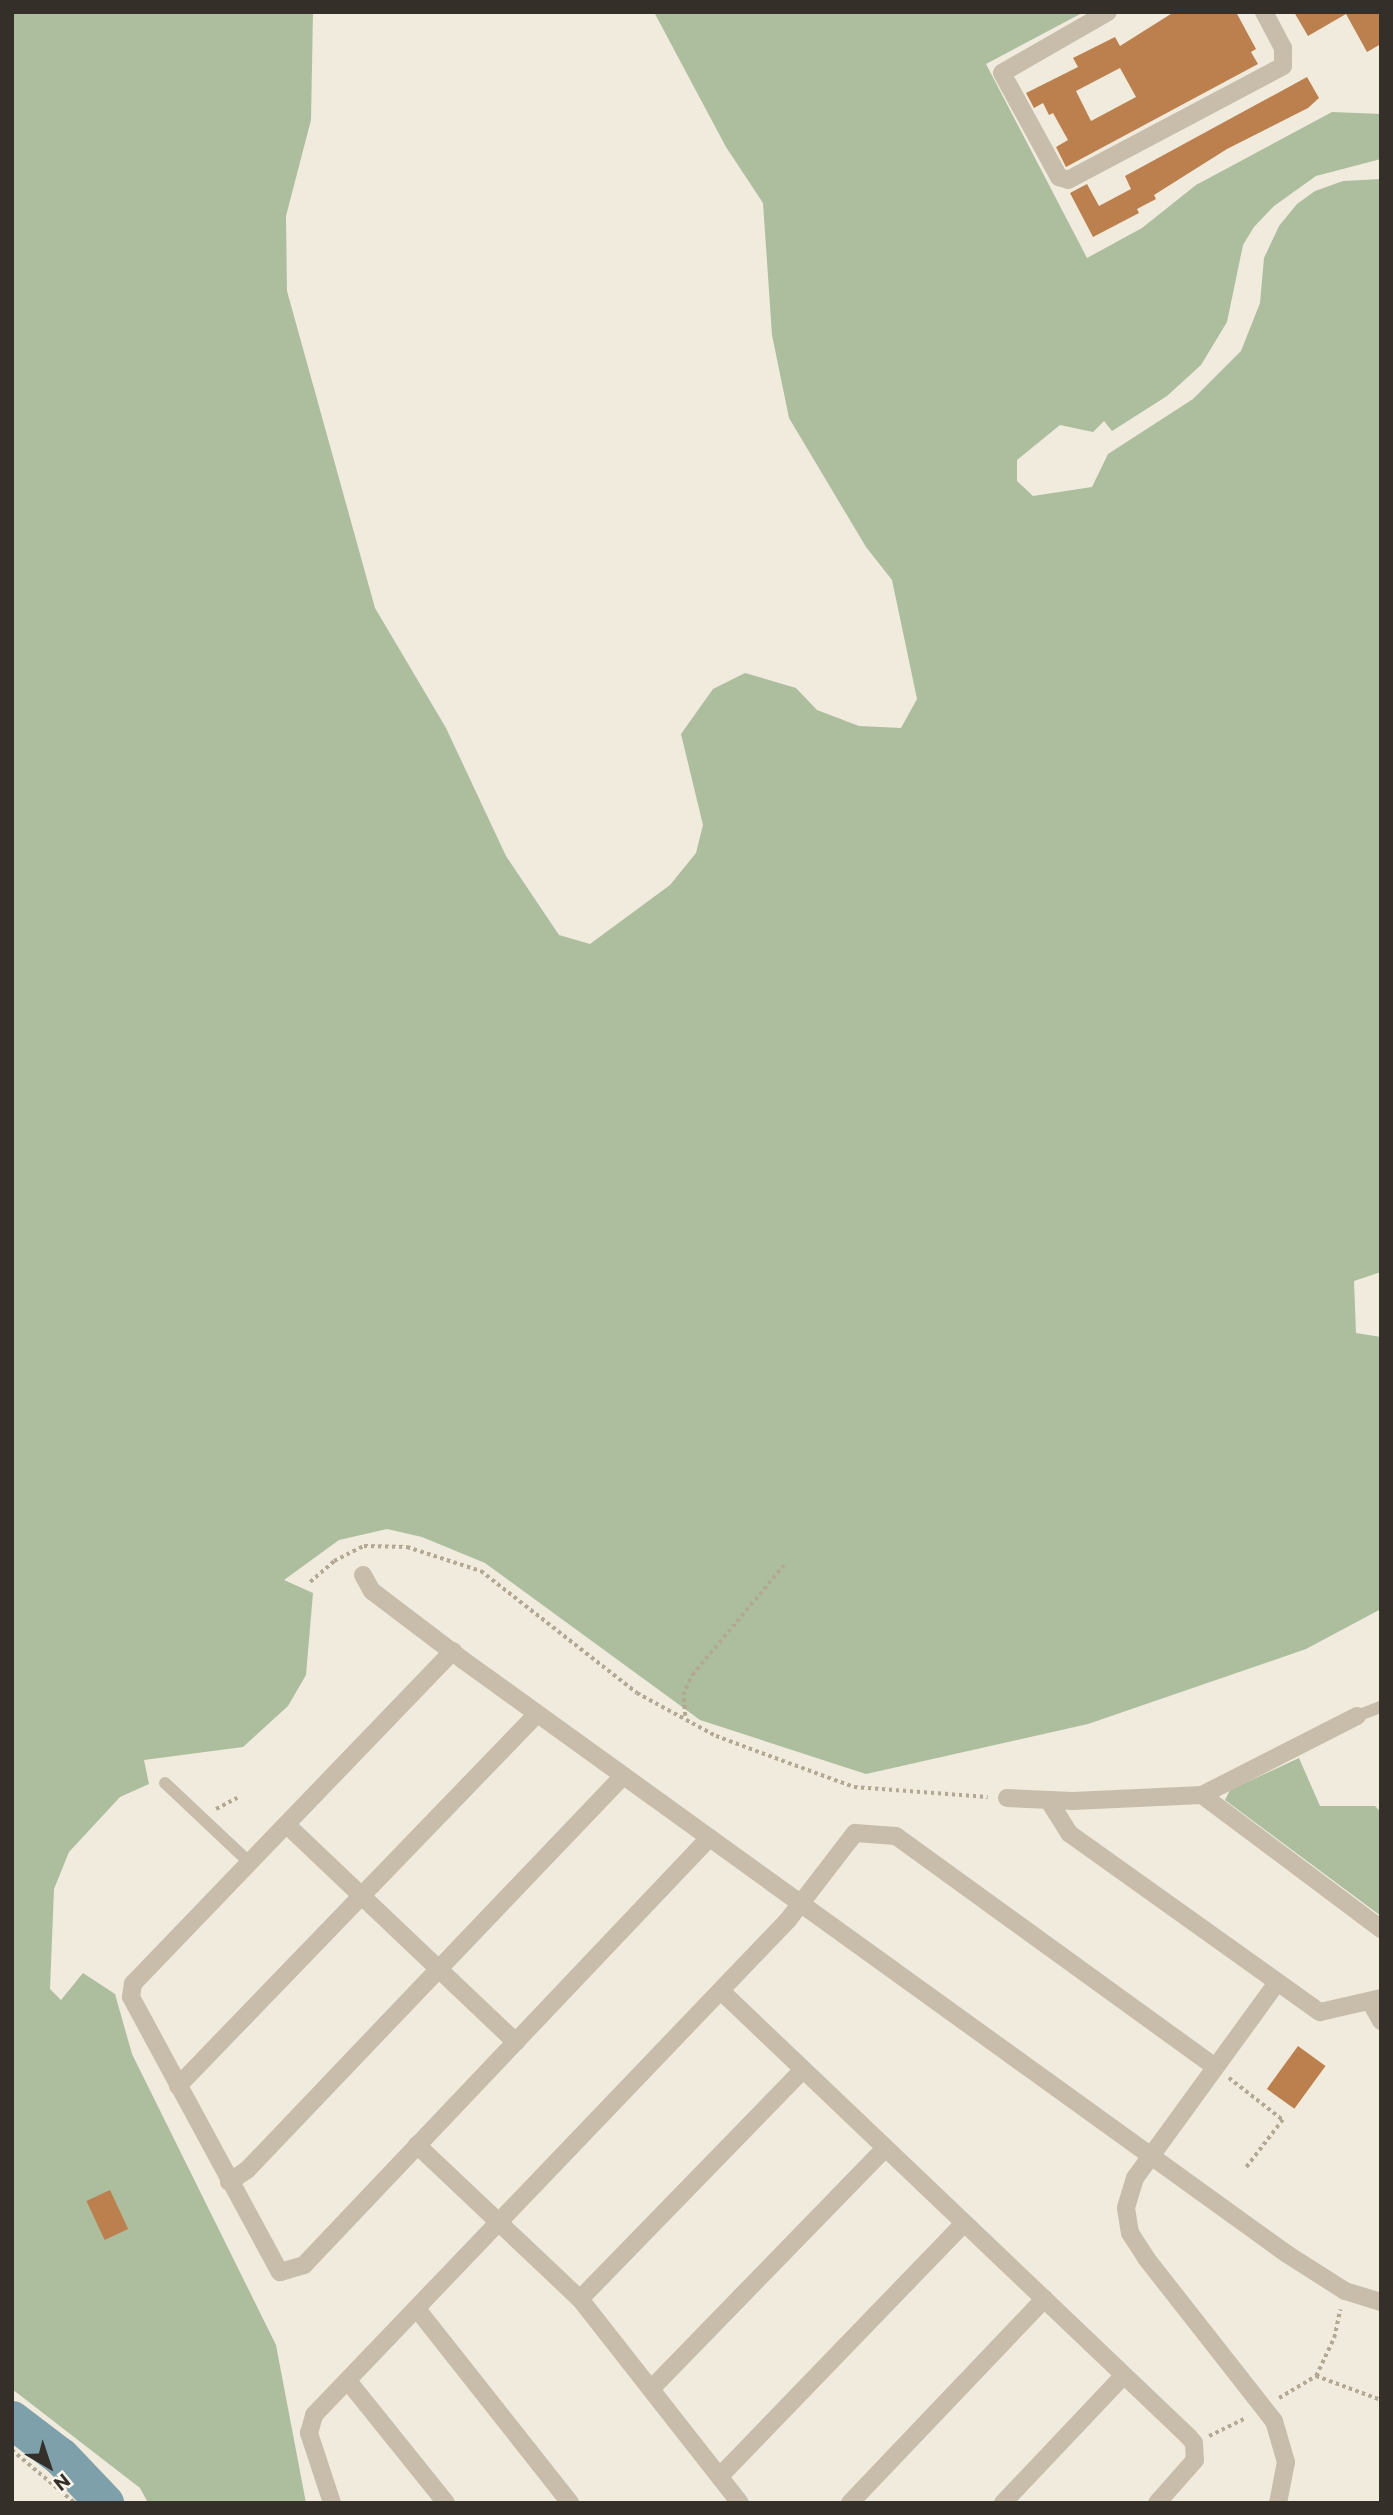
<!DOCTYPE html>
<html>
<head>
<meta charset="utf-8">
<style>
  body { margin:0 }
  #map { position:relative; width:1393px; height:2515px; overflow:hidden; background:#f0ebdd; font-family:Commissioner,sans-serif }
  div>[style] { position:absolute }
  .green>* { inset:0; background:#adbe9e }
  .river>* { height:38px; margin:-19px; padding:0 19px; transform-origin:19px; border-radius:19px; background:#7ea0ab }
  .building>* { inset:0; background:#bc804f; transform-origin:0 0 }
  .path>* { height:3.5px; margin-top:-1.75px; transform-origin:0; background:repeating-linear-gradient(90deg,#b3a894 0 3.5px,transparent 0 7px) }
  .lane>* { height:12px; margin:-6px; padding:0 6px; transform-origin:6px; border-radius:6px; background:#c7bdaa }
  .street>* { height:18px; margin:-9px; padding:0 9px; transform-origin:9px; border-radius:9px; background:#c7bdaa }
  span { translate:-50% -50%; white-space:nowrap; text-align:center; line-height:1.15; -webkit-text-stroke:5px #f8f4e9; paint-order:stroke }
  .frame { position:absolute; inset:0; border:14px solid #352f29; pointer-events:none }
  .north { position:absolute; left:14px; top:2431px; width:70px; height:70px; -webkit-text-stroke:5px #f8f4e9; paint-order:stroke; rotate:141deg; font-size:19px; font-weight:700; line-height:28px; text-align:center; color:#352f29 }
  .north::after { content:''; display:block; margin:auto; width:24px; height:32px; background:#352f29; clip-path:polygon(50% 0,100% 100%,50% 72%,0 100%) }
</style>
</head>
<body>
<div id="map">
  <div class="green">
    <div style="clip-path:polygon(12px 12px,313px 12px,311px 120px,286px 216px,287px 291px,375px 608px,446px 728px,506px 856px,559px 935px,590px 944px,670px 885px,696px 853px,703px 825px,681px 734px,713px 689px,745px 673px,796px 688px,817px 710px,859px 726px,901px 728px,917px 699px,892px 580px,866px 547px,789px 418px,772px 335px,763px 203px,726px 147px,654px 12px,1084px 12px,986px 64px,1087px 258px,1142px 228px,1196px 185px,1332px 112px,1381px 114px,1381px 159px,1316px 176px,1274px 206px,1254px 227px,1243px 245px,1227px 322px,1201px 365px,1167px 396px,1112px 431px,1104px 421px,1093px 432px,1060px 425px,1017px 460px,1017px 481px,1033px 496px,1092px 487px,1108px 454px,1193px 399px,1241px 351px,1260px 303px,1264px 258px,1279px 226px,1297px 204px,1315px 191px,1343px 181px,1381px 179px,1381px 1272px,1354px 1281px,1356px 1333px,1381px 1337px,1381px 1609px,1306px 1649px,1088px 1724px,866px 1774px,700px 1720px,485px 1563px,422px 1537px,387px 1529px,339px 1540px,284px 1580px,313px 1593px,306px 1675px,288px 1706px,243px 1747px,144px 1760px,149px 1784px,120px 1797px,69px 1852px,54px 1889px,50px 1989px,61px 2000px,83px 1973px,115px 1994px,132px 2054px,276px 2345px,306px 2503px,148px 2503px,140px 2488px,12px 2389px)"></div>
    <div style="clip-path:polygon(1299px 1758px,1320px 1806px,1375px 1806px,1381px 1812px,1381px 1916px,1225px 1800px,1230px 1790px)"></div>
  </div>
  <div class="river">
    <div style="left:12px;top:2420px;width:61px;rotate:37.1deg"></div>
    <div style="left:61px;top:2457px;width:64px;rotate:46.3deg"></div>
  </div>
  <div class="building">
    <div style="clip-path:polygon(evenodd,1174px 12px,1236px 12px,1256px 49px,1251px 52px,1258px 64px,1066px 167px,1056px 147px,1068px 140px,1053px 113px,1049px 115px,1043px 103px,1034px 108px,1026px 93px,1078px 67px,1073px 58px,1115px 37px,1120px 46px,1174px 12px,1120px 68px,1136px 97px,1091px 121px,1076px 91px,1120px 68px)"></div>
    <div style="clip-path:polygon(1294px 12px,1381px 12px,1381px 44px,1367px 52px,1346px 14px,1308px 36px)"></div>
    <div style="clip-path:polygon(1307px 77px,1319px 98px,1308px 108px,1227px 149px,1154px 195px,1156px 199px,1137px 209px,1139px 213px,1093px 237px,1070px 193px,1087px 184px,1099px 206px,1131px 189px,1125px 176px)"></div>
    <div style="left:1298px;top:2046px;width:34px;height:53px;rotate:36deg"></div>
    <div style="left:110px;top:2190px;width:43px;height:26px;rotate:65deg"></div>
  </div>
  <div class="path">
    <div style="left:310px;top:1582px;width:32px;rotate:-41deg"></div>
    <div style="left:334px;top:1561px;width:34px;rotate:-27deg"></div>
    <div style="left:364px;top:1546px;width:43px;rotate:1.3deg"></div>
    <div style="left:407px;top:1547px;width:78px;rotate:18deg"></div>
    <div style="left:481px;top:1571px;width:198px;rotate:38deg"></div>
    <div style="left:637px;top:1693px;width:90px;rotate:28.6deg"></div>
    <div style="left:716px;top:1736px;width:147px;rotate:20.3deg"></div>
    <div style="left:854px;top:1787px;width:134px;rotate:4.3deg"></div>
    <div style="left:685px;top:1716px;width:21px;rotate:-95deg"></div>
    <div style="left:683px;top:1695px;width:22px;rotate:-66deg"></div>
    <div style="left:692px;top:1675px;width:143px;rotate:-50.1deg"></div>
    <div style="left:216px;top:1809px;width:24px;rotate:-28deg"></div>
    <div style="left:1229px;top:2078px;width:68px;rotate:37.9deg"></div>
    <div style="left:1283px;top:2120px;width:61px;rotate:127.6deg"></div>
    <div style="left:1316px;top:2376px;width:69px;rotate:20.3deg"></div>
    <div style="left:1279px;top:2398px;width:43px;rotate:-30.7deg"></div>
    <div style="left:1316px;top:2376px;width:42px;rotate:-64.7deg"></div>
    <div style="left:1334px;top:2338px;width:29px;rotate:-78deg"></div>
    <div style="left:1209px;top:2436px;width:41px;rotate:-25.9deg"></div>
    <div style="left:12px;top:2450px;width:82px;rotate:40.1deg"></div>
  </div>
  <div class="lane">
    <div style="left:1357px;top:1716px;width:26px;rotate:-21deg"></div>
    <div style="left:165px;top:1783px;width:118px;rotate:43.3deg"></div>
  </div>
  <div class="street">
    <div style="left:1108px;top:12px;width:122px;rotate:150.1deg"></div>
    <div style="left:1002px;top:73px;width:119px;rotate:61.3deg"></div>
    <div style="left:1059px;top:177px;width:9px;rotate:18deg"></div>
    <div style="left:1068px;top:180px;width:243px;rotate:-27.9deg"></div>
    <div style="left:1283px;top:66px;width:18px;rotate:-90deg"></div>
    <div style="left:1283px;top:48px;width:41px;rotate:-117.8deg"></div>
    <div style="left:363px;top:1575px;width:18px;rotate:61deg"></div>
    <div style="left:372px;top:1591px;width:114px;rotate:37.2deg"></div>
    <div style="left:463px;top:1660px;width:1016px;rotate:35.79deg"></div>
    <div style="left:1287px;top:2254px;width:69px;rotate:32.5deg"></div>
    <div style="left:1345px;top:2291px;width:38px;rotate:17deg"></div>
    <div style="left:453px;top:1651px;width:462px;rotate:133.9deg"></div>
    <div style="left:133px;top:1984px;width:13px;rotate:99deg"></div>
    <div style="left:131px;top:1997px;width:313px;rotate:61.6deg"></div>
    <div style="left:280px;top:2272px;width:25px;rotate:-16deg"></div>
    <div style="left:304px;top:2265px;width:589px;rotate:-46.51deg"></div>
    <div style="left:1202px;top:1795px;width:224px;rotate:36.8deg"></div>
    <div style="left:1007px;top:1798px;width:66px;rotate:2.6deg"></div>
    <div style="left:1073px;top:1801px;width:129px;rotate:-2.7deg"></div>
    <div style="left:1202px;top:1795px;width:174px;rotate:-27deg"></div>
    <div style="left:1049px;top:1801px;width:39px;rotate:58deg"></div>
    <div style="left:1070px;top:1834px;width:307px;rotate:35.5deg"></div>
    <div style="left:1320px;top:2012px;width:63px;rotate:-12.9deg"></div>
    <div style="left:288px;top:1826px;width:314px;rotate:43.5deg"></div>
    <div style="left:1276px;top:1984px;width:240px;rotate:126deg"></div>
    <div style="left:1135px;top:2178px;width:31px;rotate:107deg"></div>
    <div style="left:1126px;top:2208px;width:25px;rotate:81deg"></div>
    <div style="left:1130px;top:2233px;width:30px;rotate:57deg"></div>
    <div style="left:1146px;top:2258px;width:207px;rotate:51.9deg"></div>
    <div style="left:1274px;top:2421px;width:43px;rotate:73.7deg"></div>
    <div style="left:1286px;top:2462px;width:42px;rotate:101deg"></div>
    <div style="left:721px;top:1991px;width:645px;rotate:43.62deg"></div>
    <div style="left:1188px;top:2436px;width:9px;rotate:49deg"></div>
    <div style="left:1194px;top:2443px;width:17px;rotate:87deg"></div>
    <div style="left:1195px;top:2460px;width:57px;rotate:131.5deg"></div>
    <div style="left:1370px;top:2001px;width:23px;rotate:61deg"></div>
    <div style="left:178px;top:2086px;width:517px;rotate:-46.02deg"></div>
    <div style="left:417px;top:2145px;width:224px;rotate:43.4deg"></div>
    <div style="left:580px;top:2299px;width:259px;rotate:51.9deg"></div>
    <div style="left:229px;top:2182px;width:22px;rotate:-34deg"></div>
    <div style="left:247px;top:2170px;width:545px;rotate:-46.34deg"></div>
    <div style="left:580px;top:2299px;width:318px;rotate:-45.8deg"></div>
    <div style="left:417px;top:2309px;width:247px;rotate:51.7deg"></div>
    <div style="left:348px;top:2381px;width:156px;rotate:51.2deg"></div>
    <div style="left:651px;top:2389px;width:336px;rotate:-45.8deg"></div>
    <div style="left:720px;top:2476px;width:351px;rotate:-46deg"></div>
    <div style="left:332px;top:2503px;width:74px;rotate:-108.2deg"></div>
    <div style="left:309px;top:2433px;width:19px;rotate:-74deg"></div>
    <div style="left:314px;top:2415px;width:685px;rotate:-46.24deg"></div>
    <div style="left:788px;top:1920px;width:110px;rotate:-52.4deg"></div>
    <div style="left:855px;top:1833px;width:41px;rotate:4.2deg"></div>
    <div style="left:896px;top:1836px;width:394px;rotate:35.9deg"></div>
    <div style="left:850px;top:2503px;width:282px;rotate:-46.4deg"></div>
    <div style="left:1003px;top:2503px;width:175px;rotate:-46.6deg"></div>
  </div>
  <div class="frame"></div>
  <div class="north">N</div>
</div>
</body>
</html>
